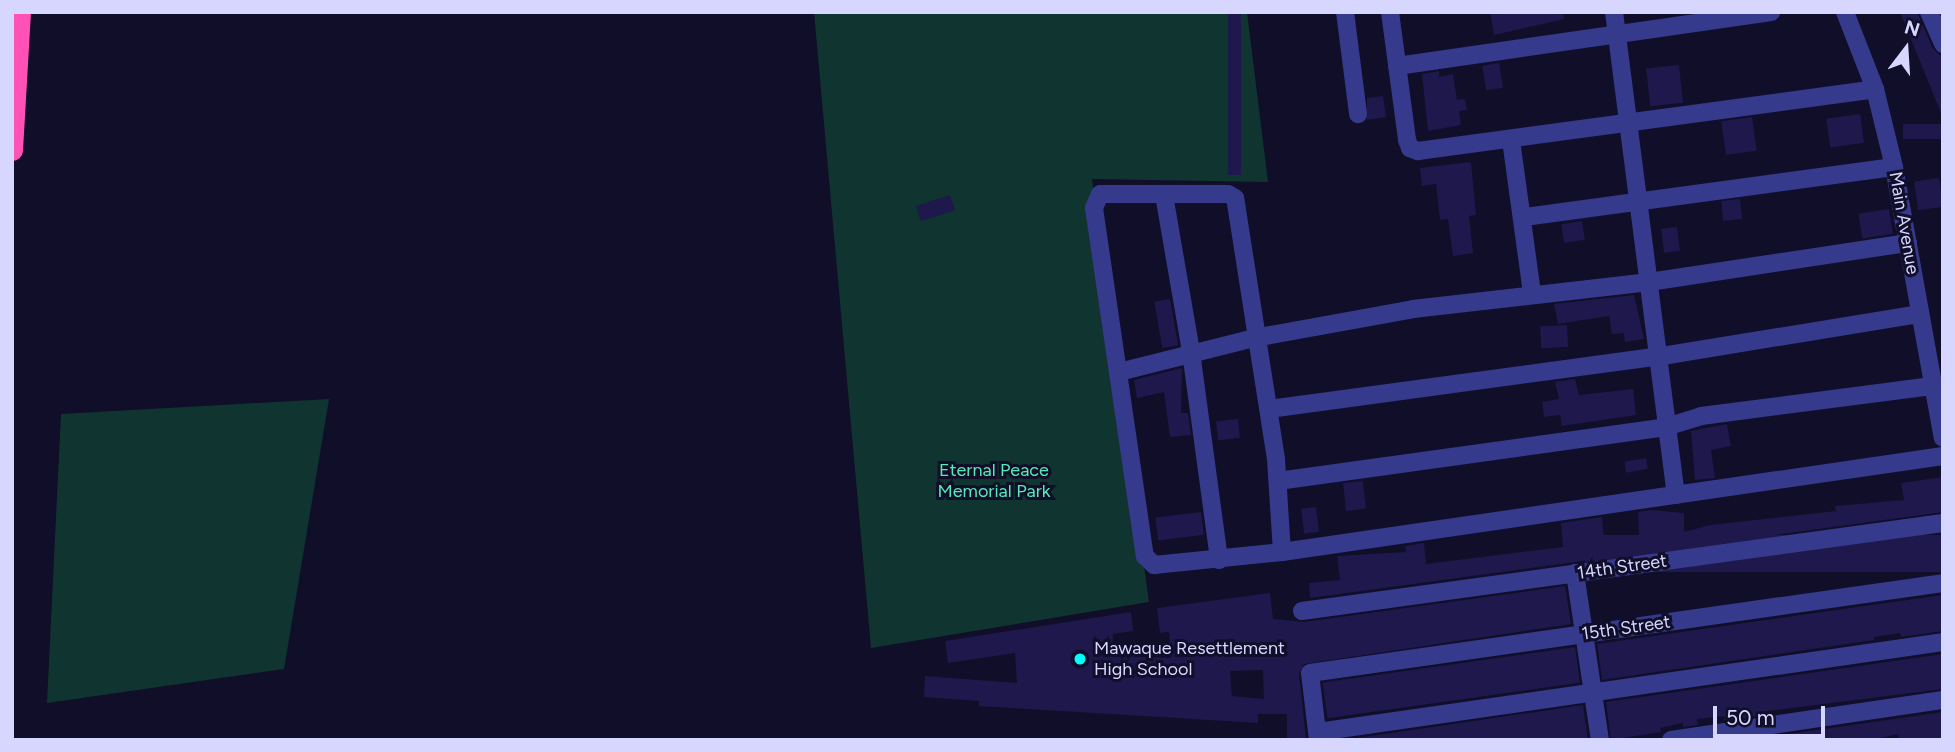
<!DOCTYPE html>
<html>
<head>
<meta charset="utf-8">
<style>
  body { margin:0 }
  #map { position:relative; width:1955px; height:752px; overflow:hidden; background:#100e29; font-family:Figtree,sans-serif }
  div>[style] { position:absolute }
  .green>* { inset:0; background:#10342f }
  .building>* { inset:0; background:#1e184c; transform-origin:0 0 }
  .street>* { height:18px; margin:-9px; padding:0 9px; transform-origin:9px; border-radius:9px; background:#353a8c }
  .highway>* { height:21px; margin:-10.5px; padding:0 10.5px; transform-origin:10.5px; border-radius:10.5px; background:#ff51b6 }
  .dots>* { width:19px; height:19px; translate:-50% -50%; box-sizing:border-box; border:4px solid #100e29; border-radius:50% }
  span { translate:-50% -50%; white-space:nowrap; text-align:center; line-height:1.15; -webkit-text-stroke:6px #100e29; paint-order:stroke }
  .street-label { font-size:18px; color:#d7d6ff }
  .park-label { font-size:18px; color:#57eab7 }
  .poi-label { font-size:18px; color:#d7d6ff }
  .left { translate:0 -50%; text-align:left }
  .frame { position:absolute; inset:0; border:14px solid #d7d6ff; pointer-events:none }
  .north { position:absolute; left:1871px; top:14px; width:70px; height:70px; -webkit-text-stroke:5px #100e29; paint-order:stroke; rotate:17deg; font-size:19px; font-weight:700; line-height:28px; text-align:center; color:#d7d6ff }
  .north::after { content:''; display:block; margin:auto; width:24px; height:32px; background:#d7d6ff; clip-path:polygon(50% 0,100% 100%,50% 72%,0 100%) }
  .scale { position:absolute; left:1713px; top:706px; width:112px; height:32px; box-sizing:border-box; border:4px solid #d7d6ff; border-top:0; padding-left:9px; font-size:21px; line-height:24px; white-space:nowrap; color:#d7d6ff; -webkit-text-stroke:5px #100e29; paint-order:stroke }
</style>
</head>
<body>
<div id="map">
  <div class="green">
    <div style="clip-path:polygon(814px 12px,1247px 12px,1268px 182px,1092px 179px,1149px 602px,871px 648px)"></div>
    <div style="clip-path:polygon(329px 399px,284px 669px,47px 703px,61px 414px)"></div>
  </div>
  <div class="building">
    <div style="left:1228px;top:12px;width:13px;height:163px"></div>
    <div style="clip-path:polygon(1490px 12px,1563px 12px,1564px 19px,1494px 35px)"></div>
    <div style="clip-path:polygon(1900px 12px,1917px 12px,1933px 49px,1943px 58px,1943px 118px)"></div>
    <div style="left:1499px;top:63px;width:25px;height:17px;rotate:81deg"></div>
    <div style="left:1679px;top:65px;width:38px;height:33px;rotate:84deg"></div>
    <div style="clip-path:polygon(1439px 71px,1439px 77px,1453px 74px,1457px 100px,1465px 99px,1467px 110px,1459px 111px,1461px 125px,1428px 131px,1422px 74px)"></div>
    <div style="clip-path:polygon(1383px 96px,1386px 117px,1367px 120px,1367px 98px)"></div>
    <div style="left:1860px;top:114px;width:29px;height:34px;rotate:82deg"></div>
    <div style="left:1752px;top:117px;width:34px;height:31px;rotate:82deg"></div>
    <div style="left:1943px;top:124px;width:15px;height:40px;rotate:90deg"></div>
    <div style="clip-path:polygon(1471px 162px,1476px 215px,1469px 216px,1473px 253px,1453px 256px,1448px 219px,1440px 220px,1436px 184px,1422px 186px,1420px 168px)"></div>
    <div style="left:1939px;top:178px;width:29px;height:25px;rotate:82deg"></div>
    <div style="left:950px;top:195px;width:16px;height:36px;rotate:72deg"></div>
    <div style="left:1740px;top:199px;width:20px;height:19px;rotate:84deg"></div>
    <div style="left:1889px;top:209px;width:25px;height:31px;rotate:81deg"></div>
    <div style="left:1582px;top:221px;width:19px;height:21px;rotate:81deg"></div>
    <div style="left:1677px;top:227px;width:24px;height:16px;rotate:83deg"></div>
    <div style="clip-path:polygon(1634px 295px,1644px 339px,1625px 342px,1624px 333px,1612px 334px,1609px 316px,1558px 324px,1554px 304px)"></div>
    <div style="left:1170px;top:299px;width:47px;height:16px;rotate:80deg"></div>
    <div style="left:1567px;top:325px;width:22px;height:27px;rotate:87deg"></div>
    <div style="clip-path:polygon(1182px 368px,1181px 413px,1188px 413px,1191px 435px,1170px 437px,1164px 392px,1137px 398px,1134px 380px)"></div>
    <div style="clip-path:polygon(1575px 379px,1579px 395px,1633px 389px,1636px 415px,1562px 426px,1560px 415px,1544px 417px,1542px 402px,1559px 399px,1555px 382px)"></div>
    <div style="left:1238px;top:419px;width:19px;height:22px;rotate:84deg"></div>
    <div style="clip-path:polygon(1727px 424px,1731px 446px,1711px 450px,1715px 478px,1695px 480px,1691px 431px)"></div>
    <div style="left:1646px;top:458px;width:11px;height:22px;rotate:80deg"></div>
    <div style="clip-path:polygon(1943px 477px,1943px 512px,1310px 598px,1309px 583px,1340px 580px,1337px 556px,1406px 552px,1405px 546px,1424px 543px,1426px 564px,1563px 547px,1561px 523px,1602px 517px,1604px 540px,1639px 535px,1638px 512px,1651px 510px,1684px 513px,1684px 532px,1710px 525px,1836px 511px,1835px 506px,1904px 500px,1901px 483px)"></div>
    <div style="left:1363px;top:481px;width:28px;height:20px;rotate:84deg"></div>
    <div style="left:1316px;top:507px;width:25px;height:15px;rotate:83deg"></div>
    <div style="left:1201px;top:512px;width:23px;height:46px;rotate:83deg"></div>
    <div style="left:1943px;top:535px;width:37px;height:358px;rotate:90deg"></div>
    <div style="clip-path:polygon(evenodd,1565px 586px,1571px 624px,1304px 664px,1299px 674px,1306px 739px,1287px 739px,1287px 714px,1258px 714px,1258px 723px,979px 706px,979px 701px,924px 697px,925px 676px,1017px 683px,1015px 653px,948px 663px,945px 641px,1131px 612px,1133px 631px,1113px 634px,1112px 655px,1171px 658px,1169px 632px,1160px 633px,1157px 608px,1270px 593px,1273px 619px,1304px 622px,1565px 586px,1263px 670px,1264px 699px,1232px 696px,1230px 671px,1263px 670px)"></div>
    <div style="clip-path:polygon(1943px 595px,1943px 631px,1901px 637px,1900px 633px,1874px 637px,1874px 640px,1602px 680px,1597px 644px)"></div>
    <div style="left:1575px;top:647px;width:36px;height:255px;rotate:82deg"></div>
    <div style="clip-path:polygon(1943px 654px,1943px 689px,1759px 712px,1759px 716px,1725px 721px,1724px 716px,1697px 719px,1698px 725px,1683px 727px,1683px 723px,1660px 728px,1661px 732px,1611px 740px,1606px 702px)"></div>
    <div style="clip-path:polygon(1583px 705px,1588px 740px,1344px 740px)"></div>
    <div style="clip-path:polygon(1943px 712px,1943px 740px,1899px 740px,1898px 734px,1873px 740px,1790px 740px,1789px 734px)"></div>
  </div>
  <div class="street">
    <div style="left:1345px;top:12px;width:103px;rotate:82.7deg"></div>
    <div style="left:1390px;top:12px;width:129px;rotate:82.4deg"></div>
    <div style="left:1407px;top:140px;width:9px;rotate:69deg"></div>
    <div style="left:1410px;top:148px;width:9px;rotate:21deg"></div>
    <div style="left:1418px;top:151px;width:461px;rotate:-7.7deg"></div>
    <div style="left:1614px;top:12px;width:487px;rotate:82.7deg"></div>
    <div style="left:1845px;top:12px;width:83px;rotate:68.7deg"></div>
    <div style="left:1875px;top:89px;width:80px;rotate:76.3deg"></div>
    <div style="left:1894px;top:167px;width:275px;rotate:79.8deg"></div>
    <div style="left:1929px;top:12px;width:35px;rotate:66deg"></div>
    <div style="left:1397px;top:66px;width:378px;rotate:-8.2deg"></div>
    <div style="left:1511px;top:140px;width:155px;rotate:82.2deg"></div>
    <div style="left:1164px;top:195px;width:159px;rotate:80.2deg"></div>
    <div style="left:1191px;top:352px;width:210px;rotate:82.3deg"></div>
    <div style="left:1524px;top:217px;width:373px;rotate:-7.7deg"></div>
    <div style="left:1119px;top:372px;width:139px;rotate:-14.1deg"></div>
    <div style="left:1254px;top:338px;width:162px;rotate:-10.3deg"></div>
    <div style="left:1413px;top:309px;width:238px;rotate:-6.5deg"></div>
    <div style="left:1649px;top:282px;width:262px;rotate:-8.6deg"></div>
    <div style="left:1269px;top:409px;width:390px;rotate:-7.7deg"></div>
    <div style="left:1656px;top:357px;width:266px;rotate:-9.3deg"></div>
    <div style="left:1278px;top:481px;width:392px;rotate:-7.9deg"></div>
    <div style="left:1666px;top:427px;width:37px;rotate:-17deg"></div>
    <div style="left:1701px;top:416px;width:233px;rotate:-7.4deg"></div>
    <div style="left:1282px;top:552px;width:93px;rotate:-93.7deg"></div>
    <div style="left:1276px;top:459px;width:264px;rotate:-98.9deg"></div>
    <div style="left:1235px;top:198px;width:8px;rotate:-150deg"></div>
    <div style="left:1228px;top:194px;width:128px;rotate:180deg"></div>
    <div style="left:1100px;top:194px;width:15px;rotate:113deg"></div>
    <div style="left:1094px;top:208px;width:352px;rotate:81.7deg"></div>
    <div style="left:1145px;top:556px;width:13px;rotate:45deg"></div>
    <div style="left:1154px;top:565px;width:129px;rotate:-5.8deg"></div>
    <div style="left:1282px;top:552px;width:668px;rotate:-8.26deg"></div>
    <div style="left:1575px;top:573px;width:169px;rotate:81.5deg"></div>
    <div style="left:1302px;top:611px;width:647px;rotate:-7.82deg"></div>
    <div style="left:1318px;top:732px;width:631px;rotate:-8.19deg"></div>
    <div style="left:1318px;top:740px;width:67px;rotate:-96.8deg"></div>
    <div style="left:1310px;top:673px;width:639px;rotate:-8.09deg"></div>
    <div style="left:1671px;top:740px;width:275px;rotate:-8.4deg"></div>
  </div>
  <div class="highway">
    <div style="left:12px;top:150px;width:138px;rotate:-86.7deg"></div>
  </div>
  <div class="dots">
    <div style="left:1080px;top:659px;background:#02ffff"></div>
  </div>
  <div class="street-label">
    <span style="left:1904px;top:223px;rotate:80deg">Main Avenue</span>
    <span style="left:1622px;top:567px;rotate:-8deg">14th Street</span>
    <span style="left:1626px;top:628px;rotate:-8deg">15th Street</span>
  </div>
  <div class="park-label">
    <span style="left:994px;top:481px">Eternal Peace<br>Memorial Park</span>
  </div>
  <div class="poi-label">
    <span class="left" style="left:1094px;top:659px">Mawaque Resettlement<br>High School</span>
  </div>
  <div class="frame"></div>
  <div class="north">N</div>
  <div class="scale">50 m</div>
</div>
</body>
</html>
